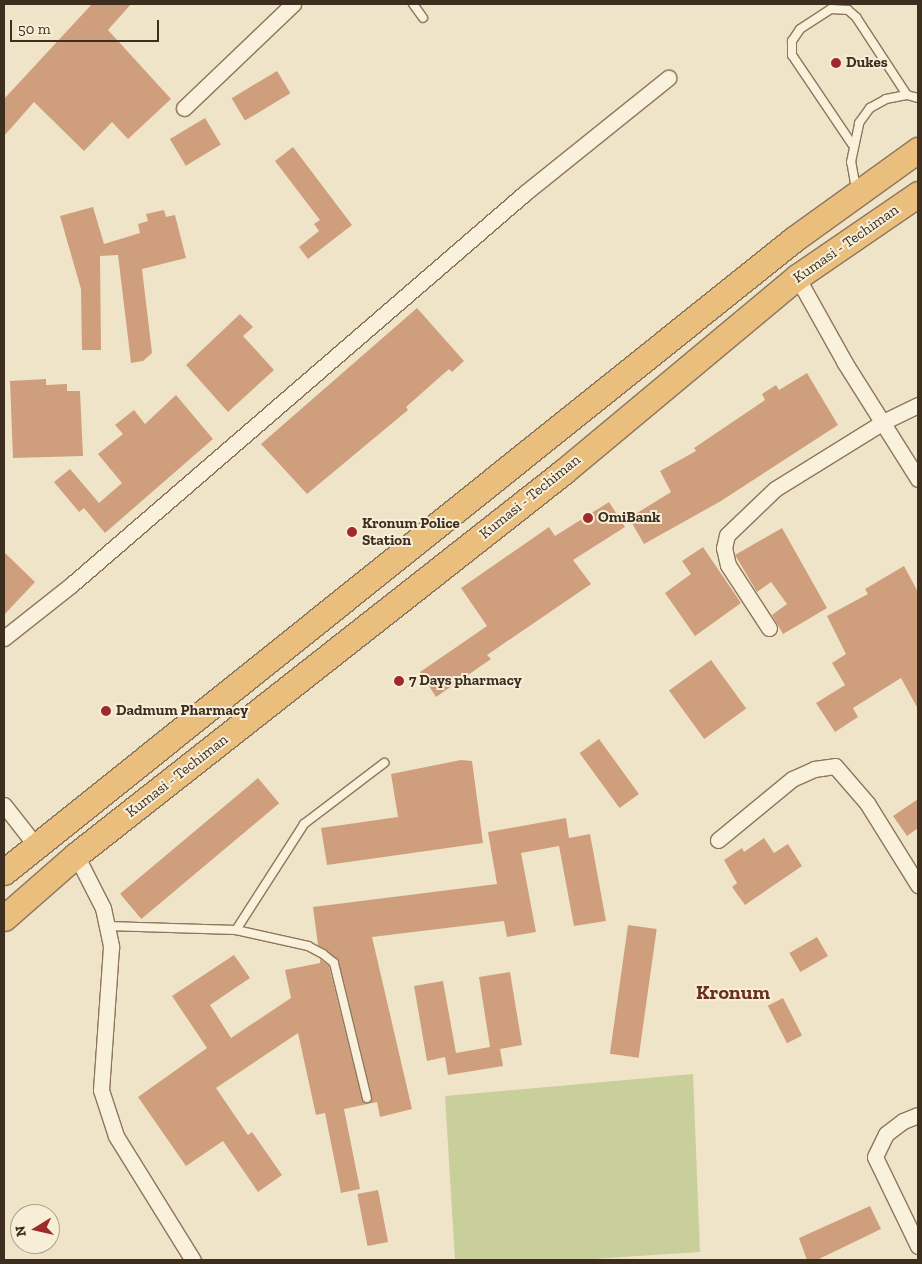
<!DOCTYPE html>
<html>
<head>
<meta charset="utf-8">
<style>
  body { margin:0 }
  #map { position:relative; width:922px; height:1264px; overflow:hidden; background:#f0e4c8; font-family:"Zilla Slab",serif }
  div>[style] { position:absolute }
  .green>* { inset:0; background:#c9cf9b }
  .building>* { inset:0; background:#cf9f7d; transform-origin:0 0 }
  .roads { filter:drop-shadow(1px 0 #8d765c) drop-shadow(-1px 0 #8d765c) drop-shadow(0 1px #8d765c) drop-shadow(0 -1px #8d765c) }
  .service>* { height:8px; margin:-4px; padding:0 4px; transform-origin:4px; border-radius:4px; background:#faf1dc }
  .minor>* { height:15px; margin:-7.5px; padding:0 7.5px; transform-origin:7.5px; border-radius:7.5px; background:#faf1dc }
  .trunk>* { height:25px; margin:-12.5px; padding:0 12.5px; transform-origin:12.5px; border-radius:12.5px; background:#eabe7c }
  .dots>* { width:14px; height:14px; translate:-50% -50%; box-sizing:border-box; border:2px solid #f7eed8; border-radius:50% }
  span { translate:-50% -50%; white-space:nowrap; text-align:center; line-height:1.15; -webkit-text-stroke:4px #f7eed8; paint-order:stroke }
  .poi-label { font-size:15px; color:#3d2e20; font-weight:700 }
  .left { translate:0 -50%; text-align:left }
  .street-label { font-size:15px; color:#3d2e20 }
  .district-label { font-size:20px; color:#6b2e1e; font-weight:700 }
  .frame { position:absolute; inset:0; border:5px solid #3d2e20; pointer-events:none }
  .north { position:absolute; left:10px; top:1204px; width:50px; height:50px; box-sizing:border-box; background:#f7eed8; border:1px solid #ada18e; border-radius:50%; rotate:261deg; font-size:14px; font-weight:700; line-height:20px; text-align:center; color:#3d2e20 }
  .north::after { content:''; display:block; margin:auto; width:18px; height:22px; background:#9e2a2b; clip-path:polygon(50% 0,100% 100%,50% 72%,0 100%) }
  .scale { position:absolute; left:10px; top:20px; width:149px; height:22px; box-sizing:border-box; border:2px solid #3d2e20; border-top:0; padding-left:6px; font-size:15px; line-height:18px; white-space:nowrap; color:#3d2e20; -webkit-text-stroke:4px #f7eed8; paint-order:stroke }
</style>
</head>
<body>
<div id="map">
  <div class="green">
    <div style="clip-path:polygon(693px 1074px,700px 1252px,577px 1260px,455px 1260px,445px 1096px)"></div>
  </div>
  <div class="building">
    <div style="clip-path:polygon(92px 4px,131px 4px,108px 30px,171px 99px,128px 139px,112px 122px,84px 151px,34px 102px,4px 136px,4px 99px)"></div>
    <div style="left:277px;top:71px;width:26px;height:53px;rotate:59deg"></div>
    <div style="left:205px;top:118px;width:31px;height:41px;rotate:59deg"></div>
    <div style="clip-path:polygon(293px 147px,352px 225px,308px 259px,299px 247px,319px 231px,314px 224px,320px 220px,275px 161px)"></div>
    <div style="clip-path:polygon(93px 207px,104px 244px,140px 233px,138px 224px,148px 221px,146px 214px,164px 210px,166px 217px,175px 215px,186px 258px,142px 269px,152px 353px,143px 361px,131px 363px,118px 255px,100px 256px,101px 350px,82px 350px,81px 289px,60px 216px)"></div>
    <div style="clip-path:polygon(417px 308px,464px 361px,452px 372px,449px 369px,406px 407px,408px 410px,307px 494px,261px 444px)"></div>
    <div style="clip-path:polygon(240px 314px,253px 327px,243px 336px,274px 370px,228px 412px,186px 365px)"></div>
    <div style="clip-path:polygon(807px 373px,838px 425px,721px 501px,644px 544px,629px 518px,671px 492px,660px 471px,696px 451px,694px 448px,765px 400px,762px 394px,776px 385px,779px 390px)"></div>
    <div style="clip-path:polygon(46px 379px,46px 385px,67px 384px,67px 391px,80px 391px,83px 456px,13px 458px,10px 381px)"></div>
    <div style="clip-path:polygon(176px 395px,213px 439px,105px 533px,84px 508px,79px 512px,54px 482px,70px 469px,99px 503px,122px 483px,98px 454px,123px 434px,115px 425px,134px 410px,145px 424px)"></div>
    <div style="clip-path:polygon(609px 502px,625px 527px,573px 560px,591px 584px,487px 655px,491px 659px,436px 697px,420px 672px,487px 626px,461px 588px,549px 527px,555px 536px)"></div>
    <div style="clip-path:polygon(782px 528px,827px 608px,783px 634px,772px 615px,787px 604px,771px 582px,757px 592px,735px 555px)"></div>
    <div style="clip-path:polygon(703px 547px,741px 603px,695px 636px,665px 593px,691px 574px,682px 561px)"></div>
    <div style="clip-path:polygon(4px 552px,35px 582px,4px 615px)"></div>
    <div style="clip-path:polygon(904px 566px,918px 592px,918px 709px,901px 678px,853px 708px,858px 717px,835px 732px,816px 703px,845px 685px,832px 663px,846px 654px,827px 616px,868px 594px,865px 589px)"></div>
    <div style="left:711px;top:660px;width:60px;height:52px;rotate:54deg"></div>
    <div style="left:599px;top:739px;width:68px;height:24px;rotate:54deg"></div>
    <div style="clip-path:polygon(461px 760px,472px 761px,483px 843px,327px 865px,321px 828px,398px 817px,391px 774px)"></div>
    <div style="left:258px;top:778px;width:33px;height:180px;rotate:50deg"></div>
    <div style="clip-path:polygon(918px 799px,918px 828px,907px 836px,893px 816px)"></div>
    <div style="clip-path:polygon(566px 818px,569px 838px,590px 834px,606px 921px,574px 926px,559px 846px,521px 853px,536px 932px,507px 937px,504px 921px,372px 937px,412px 1109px,380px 1117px,377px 1102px,344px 1109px,360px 1189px,341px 1193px,325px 1113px,316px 1115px,298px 1033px,216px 1088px,248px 1135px,252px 1132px,282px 1175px,258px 1192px,223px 1141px,186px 1166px,138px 1097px,207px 1048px,172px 996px,234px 955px,250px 978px,210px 1005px,231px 1038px,291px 998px,285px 970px,320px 963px,320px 959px,329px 966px,362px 1099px,369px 1103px,372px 1097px,339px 962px,318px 945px,313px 907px,497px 884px,488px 832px)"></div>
    <div style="clip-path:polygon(764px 838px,774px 853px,788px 844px,802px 866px,745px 905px,732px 887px,737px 883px,724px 860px,742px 848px,744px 852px)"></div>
    <div style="left:628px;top:925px;width:29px;height:130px;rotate:8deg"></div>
    <div style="left:817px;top:937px;width:22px;height:32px;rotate:60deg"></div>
    <div style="clip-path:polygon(510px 972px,522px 1045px,500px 1049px,503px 1066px,448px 1075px,445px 1057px,427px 1061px,414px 986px,443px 981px,456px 1053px,490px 1047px,479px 977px)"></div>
    <div style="left:783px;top:998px;width:42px;height:17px;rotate:63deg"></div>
    <div style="left:378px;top:1190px;width:53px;height:21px;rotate:79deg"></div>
    <div style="clip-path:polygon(870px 1206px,881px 1229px,817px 1260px,807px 1260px,799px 1238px)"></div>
  </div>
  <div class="roads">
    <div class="service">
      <div style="left:413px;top:4px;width:17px;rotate:54deg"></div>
      <div style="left:852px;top:144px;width:107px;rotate:-124deg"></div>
      <div style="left:792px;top:55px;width:14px;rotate:-90deg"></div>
      <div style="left:792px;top:41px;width:14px;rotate:-56deg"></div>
      <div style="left:800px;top:29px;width:37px;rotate:-33deg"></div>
      <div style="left:831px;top:9px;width:17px;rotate:3deg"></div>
      <div style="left:848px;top:10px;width:11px;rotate:41deg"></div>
      <div style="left:856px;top:17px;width:93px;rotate:56.8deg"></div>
      <div style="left:856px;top:189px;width:27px;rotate:-100deg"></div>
      <div style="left:851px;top:162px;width:40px;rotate:-78deg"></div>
      <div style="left:859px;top:123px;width:19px;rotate:-54deg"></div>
      <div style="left:870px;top:108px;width:18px;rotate:-29deg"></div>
      <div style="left:886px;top:99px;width:21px;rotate:-11deg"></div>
      <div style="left:907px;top:95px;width:11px;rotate:15deg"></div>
      <div style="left:107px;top:926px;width:129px;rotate:1.8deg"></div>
      <div style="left:236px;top:930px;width:74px;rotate:12.5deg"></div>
      <div style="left:308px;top:946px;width:17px;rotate:28deg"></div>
      <div style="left:323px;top:954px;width:14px;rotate:39deg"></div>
      <div style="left:334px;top:963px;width:139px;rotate:76.3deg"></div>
      <div style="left:236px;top:930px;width:126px;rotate:-57.3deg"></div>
      <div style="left:304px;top:824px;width:101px;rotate:-37.3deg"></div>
    </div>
    <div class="minor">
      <div style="left:184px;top:108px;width:151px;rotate:-43.7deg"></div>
      <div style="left:797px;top:277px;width:98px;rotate:60.8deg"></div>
      <div style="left:845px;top:363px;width:137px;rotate:57.8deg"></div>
      <div style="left:769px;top:628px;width:75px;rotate:-123.1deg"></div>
      <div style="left:728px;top:565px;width:17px;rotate:-103deg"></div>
      <div style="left:724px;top:548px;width:13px;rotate:-77deg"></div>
      <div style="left:727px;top:535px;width:66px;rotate:-43.8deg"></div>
      <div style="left:775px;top:489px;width:127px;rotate:-31.8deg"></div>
      <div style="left:883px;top:422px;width:39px;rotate:-26deg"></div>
      <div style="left:4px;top:638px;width:85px;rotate:-38.3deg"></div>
      <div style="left:71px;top:585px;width:600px;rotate:-40.81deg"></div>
      <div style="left:525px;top:193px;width:184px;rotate:-38.8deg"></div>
      <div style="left:4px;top:805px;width:52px;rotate:52deg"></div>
      <div style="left:718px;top:840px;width:96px;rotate:-39.5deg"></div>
      <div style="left:792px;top:779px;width:24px;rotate:-24deg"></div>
      <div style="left:814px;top:769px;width:21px;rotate:-8deg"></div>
      <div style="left:835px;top:766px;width:49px;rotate:49.1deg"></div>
      <div style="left:867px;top:803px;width:97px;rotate:58.1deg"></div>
      <div style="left:76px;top:855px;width:59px;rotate:63deg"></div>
      <div style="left:103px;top:908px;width:40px;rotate:78deg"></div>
      <div style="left:111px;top:947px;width:143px;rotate:94deg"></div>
      <div style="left:101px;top:1090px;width:48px;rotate:71.9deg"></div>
      <div style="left:116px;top:1136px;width:146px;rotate:58.2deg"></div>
      <div style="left:918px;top:1115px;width:16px;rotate:158deg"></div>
      <div style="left:903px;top:1121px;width:21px;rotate:143deg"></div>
      <div style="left:886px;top:1134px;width:25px;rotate:116deg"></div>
      <div style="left:875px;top:1157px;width:99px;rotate:64.2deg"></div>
    </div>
    <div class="trunk">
      <div style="left:4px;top:872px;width:1012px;rotate:-38.7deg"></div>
      <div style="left:794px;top:239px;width:153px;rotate:-35.7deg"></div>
      <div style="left:4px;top:918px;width:96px;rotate:-41.2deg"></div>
      <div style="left:76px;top:855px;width:620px;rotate:-38.18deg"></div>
      <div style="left:563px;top:472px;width:305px;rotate:-39.8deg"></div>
      <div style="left:797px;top:277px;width:147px;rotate:-34.4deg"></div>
    </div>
  </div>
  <div class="dots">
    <div style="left:836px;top:63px;background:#9e2a2b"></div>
    <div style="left:588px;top:518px;background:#9e2a2b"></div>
    <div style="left:352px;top:532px;background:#9e2a2b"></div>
    <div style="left:399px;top:681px;background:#9e2a2b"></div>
    <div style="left:106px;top:711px;background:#9e2a2b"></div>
  </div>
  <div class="poi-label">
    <span class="left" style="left:846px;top:63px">Dukes</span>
    <span class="left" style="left:598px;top:518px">OmiBank</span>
    <span class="left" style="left:362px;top:532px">Kronum Police<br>Station</span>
    <span class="left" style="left:409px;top:681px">7 Days pharmacy</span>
    <span class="left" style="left:116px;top:711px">Dadmum Pharmacy</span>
  </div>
  <div class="street-label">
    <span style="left:846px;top:244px;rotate:-35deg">Kumasi - Techiman</span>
    <span style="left:530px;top:497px;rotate:-39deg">Kumasi - Techiman</span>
    <span style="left:177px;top:776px;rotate:-38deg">Kumasi - Techiman</span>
  </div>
  <div class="district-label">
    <span style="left:733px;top:992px">Kronum</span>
  </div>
  <div class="frame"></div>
  <div class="north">N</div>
  <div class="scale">50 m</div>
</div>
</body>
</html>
